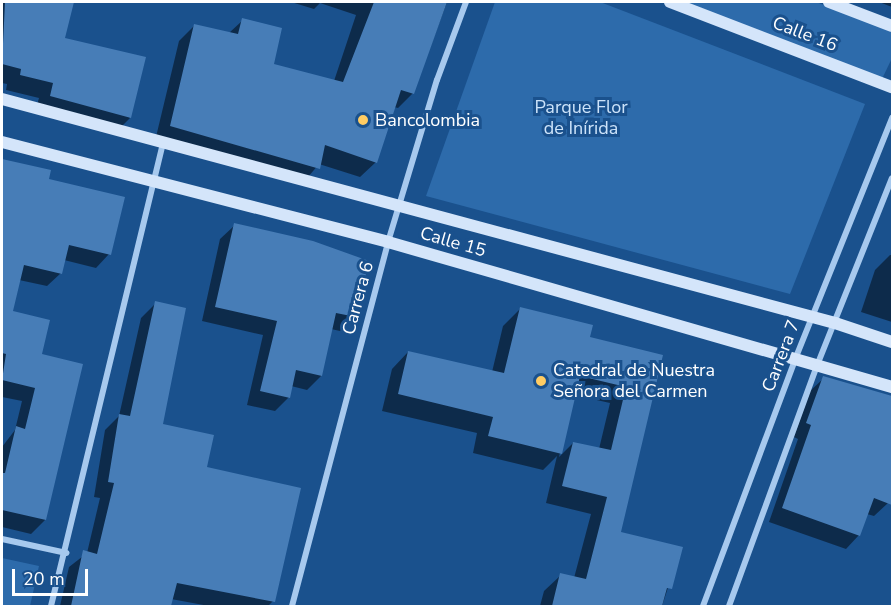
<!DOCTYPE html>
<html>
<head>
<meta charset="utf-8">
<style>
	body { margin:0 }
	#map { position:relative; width:894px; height:608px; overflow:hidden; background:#1a518d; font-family:"Nunito Sans",sans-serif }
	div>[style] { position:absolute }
	.green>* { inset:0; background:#2d6bab }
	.shadow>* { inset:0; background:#0007 }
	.building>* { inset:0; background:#477db7 }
	.street>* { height:6px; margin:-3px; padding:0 3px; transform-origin:3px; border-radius:3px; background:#a7c9ee }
	.secondary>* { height:12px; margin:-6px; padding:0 6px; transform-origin:6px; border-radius:6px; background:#d4e5fa }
	.dots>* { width:16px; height:16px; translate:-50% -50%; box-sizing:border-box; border:3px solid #1a518d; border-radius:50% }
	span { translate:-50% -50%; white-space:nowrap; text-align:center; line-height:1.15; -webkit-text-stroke:6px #1a518d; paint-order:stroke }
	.street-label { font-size:18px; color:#fff }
	.park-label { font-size:18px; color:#cce3fa }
	.poi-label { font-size:18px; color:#fff }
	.left { translate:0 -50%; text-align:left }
	.frame { position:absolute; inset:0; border:3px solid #fff; pointer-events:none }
	.scale { position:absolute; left:12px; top:569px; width:76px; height:27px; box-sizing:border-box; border:3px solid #fff; border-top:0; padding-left:8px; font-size:18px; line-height:21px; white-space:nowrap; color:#fff; -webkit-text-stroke:4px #1a518d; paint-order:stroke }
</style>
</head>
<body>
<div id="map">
	<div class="green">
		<i style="clip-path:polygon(495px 2px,600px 2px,865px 104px,790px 294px,426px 196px)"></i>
		<i style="clip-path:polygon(683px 2px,816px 2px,892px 31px,892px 58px,882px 79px)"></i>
		<i style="clip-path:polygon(2px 558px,39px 566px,30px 606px,2px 606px)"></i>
	</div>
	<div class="shadow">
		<i style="clip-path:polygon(2px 2px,72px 2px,63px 39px,130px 118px,115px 133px,35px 112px,39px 98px,6px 90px,7px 84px,2px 83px)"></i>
		<i style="clip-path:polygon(291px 2px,447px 2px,413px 93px,398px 108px,394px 107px,376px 162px,360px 177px,319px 164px,303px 183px,155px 141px,179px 41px,195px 25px,229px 33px,243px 20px,272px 65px,334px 81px,356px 15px,320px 3px,314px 9px)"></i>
		<i style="clip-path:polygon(879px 2px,892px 2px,892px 7px)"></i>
		<i style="clip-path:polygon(2px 160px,49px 171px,47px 180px,109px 254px,96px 268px,64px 260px,61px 273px,47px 286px,19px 280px,5px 295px,2px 294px)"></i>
		<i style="clip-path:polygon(235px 225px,367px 262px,354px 317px,340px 331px,331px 329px,321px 376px,307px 390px,291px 386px,289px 397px,275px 411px,247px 405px,263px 335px,202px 321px,220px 239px)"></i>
		<i style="clip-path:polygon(890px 255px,892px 255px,892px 322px,861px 312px,875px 270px)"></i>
		<i style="clip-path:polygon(156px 303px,161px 425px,205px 468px,273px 601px,268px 606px,209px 606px,171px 599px,169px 606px,60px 606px,69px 567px,87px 553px,100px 498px,94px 497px,105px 430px,119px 416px,141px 318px)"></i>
		<i style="clip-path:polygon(evenodd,520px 309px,588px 338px,661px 356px,619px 533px,681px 548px,662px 606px,540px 606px,544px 591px,561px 575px,574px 578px,591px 514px,546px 503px,557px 456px,543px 470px,473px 453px,477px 433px,382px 411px,392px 369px,408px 352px,492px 372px,503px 326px,520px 309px,574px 395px,610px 403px,599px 449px,573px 443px,559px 457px,574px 395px)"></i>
		<i style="clip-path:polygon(2px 310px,48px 321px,40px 356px,81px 365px,45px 520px,31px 534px,2px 527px,2px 447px,15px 430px,22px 401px,2px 397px)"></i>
		<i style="clip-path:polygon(824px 378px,892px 399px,892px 490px,888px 503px,874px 516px,867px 514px,859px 535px,846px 549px,769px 522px,798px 439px,794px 437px,810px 391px)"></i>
	</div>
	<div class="building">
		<i style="clip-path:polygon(5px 2px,74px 2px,65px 38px,146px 57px,131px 118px,50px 96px,53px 83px,20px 75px,21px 69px,2px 64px)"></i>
		<i style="clip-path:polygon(374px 2px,447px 2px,414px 94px,401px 90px,377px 163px,325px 145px,320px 169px,170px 126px,194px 24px,238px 34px,242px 18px,282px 28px,274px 64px,343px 82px)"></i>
		<i style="clip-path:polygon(2px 159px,51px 170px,49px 179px,125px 197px,111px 255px,69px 245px,62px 274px,24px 265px,13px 311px,50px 320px,42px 354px,83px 364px,46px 520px,2px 510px,2px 473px,5px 473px,16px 426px,25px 429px,35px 388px,2px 380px,6px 354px,2px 353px)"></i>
		<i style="clip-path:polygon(234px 223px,313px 241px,369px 261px,356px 317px,336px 313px,322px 376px,296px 370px,290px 398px,260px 391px,277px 321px,215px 307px)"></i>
		<i style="clip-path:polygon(155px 301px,186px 308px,163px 424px,214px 435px,207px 467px,301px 488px,275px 602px,177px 583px,171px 606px,71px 606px,83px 550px,97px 554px,114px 483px,108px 482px,119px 414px,130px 416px)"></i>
		<i style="clip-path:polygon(520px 307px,593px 325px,590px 337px,663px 355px,621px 532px,683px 547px,672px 589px,667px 588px,662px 606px,552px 606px,560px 573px,586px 579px,607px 497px,562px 486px,573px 442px,611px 450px,626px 387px,580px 376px,562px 454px,488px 436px,493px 417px,398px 394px,408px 351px,504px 373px)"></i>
		<i style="clip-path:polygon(823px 376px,892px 396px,892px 505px,874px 498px,860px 536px,782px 508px,811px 425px,806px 423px)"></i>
	</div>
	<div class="street">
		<i style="left:2px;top:539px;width:66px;rotate:12.2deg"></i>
		<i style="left:51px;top:606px;width:476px;rotate:-76.4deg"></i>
		<i style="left:292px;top:606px;width:376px;rotate:-75.2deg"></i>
		<i style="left:388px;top:242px;width:169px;rotate:-73.2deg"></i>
		<i style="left:437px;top:80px;width:83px;rotate:-69.6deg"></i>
		<i style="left:703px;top:606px;width:266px;rotate:-69.5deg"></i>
		<i style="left:796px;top:357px;width:258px;rotate:-68.1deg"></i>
		<i style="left:729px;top:606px;width:259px;rotate:-69.9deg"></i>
		<i style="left:818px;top:363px;width:199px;rotate:-68.2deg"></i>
	</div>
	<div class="secondary">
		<i style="left:670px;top:2px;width:238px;rotate:21deg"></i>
		<i style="left:829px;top:2px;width:67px;rotate:20.9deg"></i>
		<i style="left:2px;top:99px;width:863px;rotate:15.05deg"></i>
		<i style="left:835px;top:323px;width:60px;rotate:18.4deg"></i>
		<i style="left:2px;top:142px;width:399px;rotate:14.5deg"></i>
		<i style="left:388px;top:242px;width:524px;rotate:16.05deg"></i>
	</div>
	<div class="dots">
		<i style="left:363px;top:120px;background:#ffcc63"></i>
		<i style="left:541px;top:381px;background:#ffcc63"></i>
	</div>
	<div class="street-label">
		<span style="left:805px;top:34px;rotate:21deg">Calle 16</span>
		<span style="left:453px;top:242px;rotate:16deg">Calle 15</span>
		<span style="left:358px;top:298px;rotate:-75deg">Carrera 6</span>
		<span style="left:781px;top:356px;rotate:-69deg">Carrera 7</span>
	</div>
	<div class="park-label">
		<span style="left:581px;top:118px">Parque Flor<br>de Inírida</span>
	</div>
	<div class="poi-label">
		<span class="left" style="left:375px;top:120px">Bancolombia</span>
		<span class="left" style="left:553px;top:381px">Catedral de Nuestra<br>Señora del Carmen</span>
	</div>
	<div class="frame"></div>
	<div class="scale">20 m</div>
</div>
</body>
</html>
